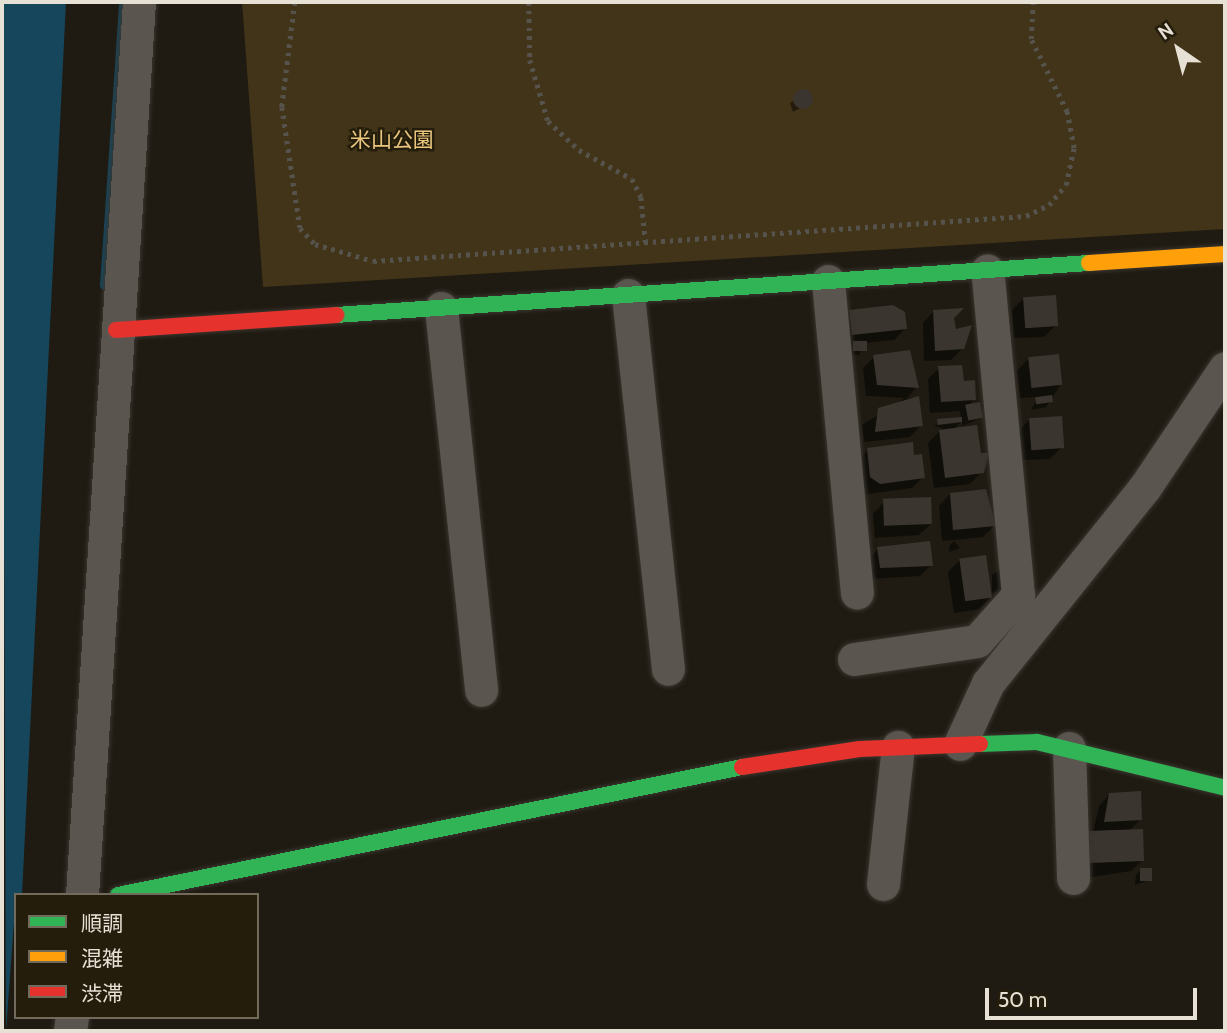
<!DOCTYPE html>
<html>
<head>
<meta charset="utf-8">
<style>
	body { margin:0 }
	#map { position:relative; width:1227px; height:1033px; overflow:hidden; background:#1f1b12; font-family:Cabin,"Noto Sans JP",sans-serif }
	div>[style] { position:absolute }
	.green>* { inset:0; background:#423418 }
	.water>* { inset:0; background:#16465c }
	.shadow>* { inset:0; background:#0007 }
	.stream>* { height:9px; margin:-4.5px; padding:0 4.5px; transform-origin:4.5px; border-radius:4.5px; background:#16465c }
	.building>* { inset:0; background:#3b352f; transform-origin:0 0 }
	.round { border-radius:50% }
	.path>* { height:4.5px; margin-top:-2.25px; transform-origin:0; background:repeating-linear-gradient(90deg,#56534d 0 3.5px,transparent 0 8.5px) }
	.roads { filter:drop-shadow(0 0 2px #39352f) drop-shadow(0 0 2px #39352f) }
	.street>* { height:33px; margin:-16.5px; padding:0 16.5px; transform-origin:16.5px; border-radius:16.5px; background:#5a564f }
	.fast>* { height:16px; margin:-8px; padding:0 8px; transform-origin:8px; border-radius:8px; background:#30b455 }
	.slow>* { height:16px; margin:-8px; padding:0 8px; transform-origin:8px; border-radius:8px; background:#ff9f0a }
	.jam>* { height:16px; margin:-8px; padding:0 8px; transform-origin:8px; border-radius:8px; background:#e5322d }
	span { translate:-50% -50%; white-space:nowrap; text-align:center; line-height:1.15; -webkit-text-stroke:5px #251d0c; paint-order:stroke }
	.park-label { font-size:21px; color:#e9c57d }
	.frame { position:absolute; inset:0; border:4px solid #e6e0d5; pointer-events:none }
	.legend { position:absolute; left:14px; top:893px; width:245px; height:126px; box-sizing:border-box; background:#251d0c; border:2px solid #726b5c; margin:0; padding:9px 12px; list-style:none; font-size:21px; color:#e6e0d5 }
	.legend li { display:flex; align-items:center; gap:14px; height:35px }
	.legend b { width:35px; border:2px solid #726b5c }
	.north { position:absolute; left:1143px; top:14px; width:70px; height:70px; -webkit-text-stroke:5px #251d0c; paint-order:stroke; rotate:325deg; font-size:19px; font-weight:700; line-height:28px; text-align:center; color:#e6e0d5 }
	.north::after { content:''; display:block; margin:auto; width:24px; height:32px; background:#e6e0d5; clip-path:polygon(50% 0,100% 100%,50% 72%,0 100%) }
	.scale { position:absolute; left:985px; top:988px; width:212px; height:32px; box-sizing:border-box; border:4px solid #e6e0d5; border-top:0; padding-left:9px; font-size:21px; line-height:24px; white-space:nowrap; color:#e6e0d5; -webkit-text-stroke:5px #251d0c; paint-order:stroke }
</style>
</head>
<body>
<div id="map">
	<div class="green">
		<i style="clip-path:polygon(242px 2px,1225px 2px,1225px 229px,263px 287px)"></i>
	</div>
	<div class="water">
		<i style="clip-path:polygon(2px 2px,66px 2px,22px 895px,16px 895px,6px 1031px)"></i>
	</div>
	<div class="shadow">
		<i style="clip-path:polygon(806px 93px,810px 103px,793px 112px,790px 103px)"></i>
		<i style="clip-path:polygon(1024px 298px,1056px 325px,1044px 337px,1014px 338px,1012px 310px)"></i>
		<i style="clip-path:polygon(934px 311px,952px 318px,963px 348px,951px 360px,924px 361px,923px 323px)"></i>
		<i style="clip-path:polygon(850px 312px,905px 329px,894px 340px,865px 343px,859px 355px,849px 355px,853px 344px,841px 346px,839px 323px)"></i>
		<i style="clip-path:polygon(874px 357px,917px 387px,906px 399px,918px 398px,921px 425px,910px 437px,864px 442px,862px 425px,905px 398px,866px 396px,863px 368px)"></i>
		<i style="clip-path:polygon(1028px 359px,1061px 384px,1046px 407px,1031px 410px,1038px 397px,1020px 398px,1017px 371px)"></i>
		<i style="clip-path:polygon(939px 368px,974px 399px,968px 406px,981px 418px,962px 426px,962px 421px,952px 431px,982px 472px,970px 484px,934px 488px,928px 443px,943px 428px,933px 426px,961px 418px,960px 411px,930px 413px,928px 379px)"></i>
		<i style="clip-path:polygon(1030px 419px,1062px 447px,1050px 459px,1020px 460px,1018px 431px)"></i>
		<i style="clip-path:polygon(868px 450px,913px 457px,923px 477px,912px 488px,868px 494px,859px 489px,856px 462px)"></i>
		<i style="clip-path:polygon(950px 494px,994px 526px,983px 537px,942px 541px,939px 506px)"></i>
		<i style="clip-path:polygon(884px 502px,931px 524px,919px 535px,875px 538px,873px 514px)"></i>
		<i style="clip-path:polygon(954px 541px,960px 548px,949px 552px,950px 545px)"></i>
		<i style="clip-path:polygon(878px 549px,931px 565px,920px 576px,869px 579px,867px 561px)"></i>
		<i style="clip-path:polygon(960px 560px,990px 598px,979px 609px,954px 613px,948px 572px)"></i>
		<i style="clip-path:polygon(1001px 569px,1005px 587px,992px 593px,992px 575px)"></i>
		<i style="clip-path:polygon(1110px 794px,1140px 820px,1128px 832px,1143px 860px,1131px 871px,1079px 879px,1078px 845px,1093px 833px,1099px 806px)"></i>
		<i style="clip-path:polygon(1141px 869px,1150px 880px,1135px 885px,1136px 875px)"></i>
	</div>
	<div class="stream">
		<i style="left:104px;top:285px;width:280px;rotate:-86.1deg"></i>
	</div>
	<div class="building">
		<i class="round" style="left:793px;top:89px;width:20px;height:20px"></i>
		<i style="left:1056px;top:295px;width:31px;height:33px;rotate:86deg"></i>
		<i style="clip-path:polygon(893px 305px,905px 312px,907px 329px,852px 335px,849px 310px)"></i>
		<i style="clip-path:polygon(964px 308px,954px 318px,956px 329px,972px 325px,964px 349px,935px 351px,933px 310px)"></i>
		<i style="left:853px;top:341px;width:14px;height:10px"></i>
		<i style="clip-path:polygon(910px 350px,919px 388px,877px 385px,873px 355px)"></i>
		<i style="left:1059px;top:354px;width:31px;height:31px;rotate:84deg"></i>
		<i style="clip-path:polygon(962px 365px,964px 381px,975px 380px,976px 400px,941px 402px,938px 366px)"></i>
		<i style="left:1052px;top:395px;width:7px;height:17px;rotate:82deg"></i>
		<i style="clip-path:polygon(919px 396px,923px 426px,875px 432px,878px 408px)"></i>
		<i style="left:980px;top:402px;width:16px;height:15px;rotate:79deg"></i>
		<i style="left:1062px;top:416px;width:32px;height:33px;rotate:86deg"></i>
		<i style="clip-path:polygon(962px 417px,962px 422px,938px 425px,937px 419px)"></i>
		<i style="clip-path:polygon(977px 425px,981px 453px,989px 453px,984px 473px,945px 478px,939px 430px)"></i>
		<i style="clip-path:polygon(913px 442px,914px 455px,922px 454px,925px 478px,880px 484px,870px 477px,867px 448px)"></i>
		<i style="clip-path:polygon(986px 489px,996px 526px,953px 530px,950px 493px)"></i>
		<i style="left:931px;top:497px;width:27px;height:48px;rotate:88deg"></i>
		<i style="clip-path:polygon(930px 541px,933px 566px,880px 568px,877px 547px)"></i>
		<i style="left:986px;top:555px;width:43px;height:27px;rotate:82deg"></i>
		<i style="clip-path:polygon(1141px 791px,1142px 820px,1104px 822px,1109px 793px)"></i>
		<i style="left:1143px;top:829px;width:32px;height:55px;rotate:88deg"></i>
		<i style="left:1140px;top:868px;width:12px;height:13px"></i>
	</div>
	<div class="path">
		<i style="left:295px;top:2px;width:106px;rotate:97.1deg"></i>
		<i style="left:282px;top:107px;width:122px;rotate:81.5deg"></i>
		<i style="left:300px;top:228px;width:22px;rotate:47deg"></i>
		<i style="left:315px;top:244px;width:60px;rotate:16.3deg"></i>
		<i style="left:373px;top:261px;width:655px;rotate:-3.94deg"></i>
		<i style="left:1026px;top:216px;width:25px;rotate:-26deg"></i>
		<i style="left:1049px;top:205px;width:26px;rotate:-50deg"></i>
		<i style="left:1066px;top:185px;width:38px;rotate:-78deg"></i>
		<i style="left:1074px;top:148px;width:37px;rotate:-101deg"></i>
		<i style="left:1067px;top:112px;width:81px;rotate:-116.3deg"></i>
		<i style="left:1031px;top:39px;width:37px;rotate:-87deg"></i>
		<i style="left:529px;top:2px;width:58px;rotate:89deg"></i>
		<i style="left:530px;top:60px;width:64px;rotate:73.6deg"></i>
		<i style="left:548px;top:121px;width:42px;rotate:43.1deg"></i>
		<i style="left:579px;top:150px;width:60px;rotate:28.7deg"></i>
		<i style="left:632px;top:179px;width:20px;rotate:63deg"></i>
		<i style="left:641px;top:197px;width:48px;rotate:84.1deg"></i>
	</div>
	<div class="roads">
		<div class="street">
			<i style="left:828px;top:281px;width:313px;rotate:84.7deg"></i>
			<i style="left:628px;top:295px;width:376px;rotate:83.9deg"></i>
			<i style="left:441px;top:308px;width:384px;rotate:84deg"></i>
			<i style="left:854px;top:659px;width:124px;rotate:-8.3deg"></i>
			<i style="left:977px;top:641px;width:62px;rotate:-48.3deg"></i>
			<i style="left:1018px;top:595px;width:326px;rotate:-95.4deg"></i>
			<i style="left:960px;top:744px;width:67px;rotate:-65.3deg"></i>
			<i style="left:988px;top:683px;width:251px;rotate:-51.3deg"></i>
			<i style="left:1145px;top:487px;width:143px;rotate:-56.1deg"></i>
			<i style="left:1069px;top:748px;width:130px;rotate:88.2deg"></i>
			<i style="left:883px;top:884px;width:138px;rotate:-83.8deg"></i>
			<i style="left:82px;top:895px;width:895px;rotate:-86.35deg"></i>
			<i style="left:70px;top:1031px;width:14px;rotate:-82deg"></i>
		</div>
		<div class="fast">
			<i style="left:336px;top:315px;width:755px;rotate:-3.95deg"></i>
			<i style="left:980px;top:744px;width:57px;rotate:-2deg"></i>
			<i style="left:1037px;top:742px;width:194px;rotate:13.7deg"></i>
			<i style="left:118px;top:895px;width:637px;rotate:-11.59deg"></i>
		</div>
		<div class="slow">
			<i style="left:1089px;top:263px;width:136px;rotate:-3.8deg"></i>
		</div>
		<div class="jam">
			<i style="left:116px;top:330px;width:221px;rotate:-3.9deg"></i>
			<i style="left:742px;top:767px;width:119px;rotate:-8.7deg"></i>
			<i style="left:860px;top:749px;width:120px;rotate:-2.4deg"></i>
		</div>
	</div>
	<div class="park-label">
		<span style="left:392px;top:140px">米山公園</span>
	</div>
	<div class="frame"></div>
	<ul class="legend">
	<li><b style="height:9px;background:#30b455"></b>順調</li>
	<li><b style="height:9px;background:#ff9f0a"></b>混雑</li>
	<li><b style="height:9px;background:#e5322d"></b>渋滞</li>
	</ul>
	<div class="north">N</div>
	<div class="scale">50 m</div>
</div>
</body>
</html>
